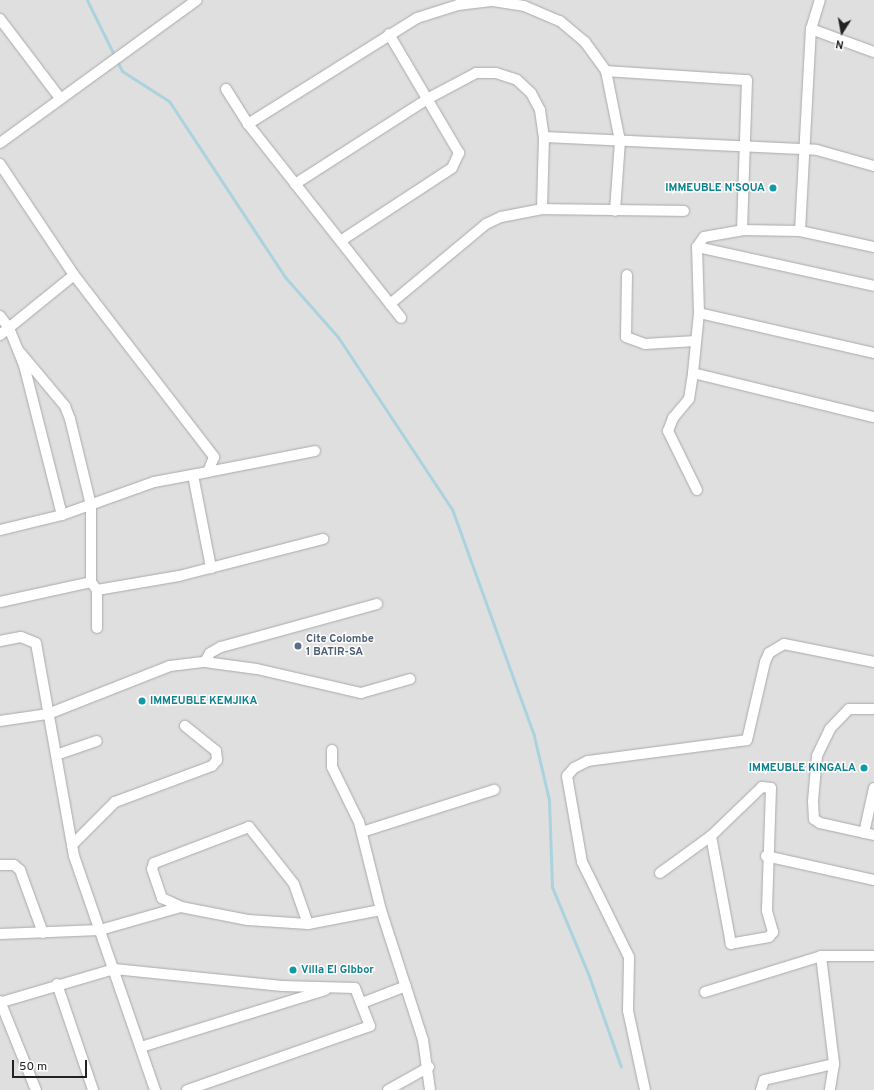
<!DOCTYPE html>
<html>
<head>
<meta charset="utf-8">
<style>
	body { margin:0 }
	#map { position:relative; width:874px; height:1090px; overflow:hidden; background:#f2efe9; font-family:Overpass,sans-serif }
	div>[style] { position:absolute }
	.residential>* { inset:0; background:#e0dfdf; transform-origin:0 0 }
	.stream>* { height:3px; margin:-1.5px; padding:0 1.5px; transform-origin:1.5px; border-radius:1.5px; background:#aad3df }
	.roads { filter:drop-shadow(0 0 1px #a9a9a9) drop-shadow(0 0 1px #a9a9a9) }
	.minor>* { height:10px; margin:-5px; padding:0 5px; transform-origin:5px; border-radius:5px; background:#fff }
	.dots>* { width:11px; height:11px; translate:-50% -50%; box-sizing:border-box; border:2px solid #fff; border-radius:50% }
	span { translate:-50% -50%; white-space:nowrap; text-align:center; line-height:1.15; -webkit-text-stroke:3px #fff; paint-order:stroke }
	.culture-label { font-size:11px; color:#0d838f; font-weight:700 }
	.right { translate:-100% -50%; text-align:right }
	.left { translate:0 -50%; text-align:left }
	.service-label { font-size:11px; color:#4e5e75; font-weight:700 }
	.north { position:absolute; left:822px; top:12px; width:40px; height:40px; -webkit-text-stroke:3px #fff; paint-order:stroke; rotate:191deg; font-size:11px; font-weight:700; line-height:16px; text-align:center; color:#222 }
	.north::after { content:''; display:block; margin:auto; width:14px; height:18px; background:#222; clip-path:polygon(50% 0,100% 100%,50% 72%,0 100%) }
	.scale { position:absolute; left:12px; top:1060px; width:75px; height:18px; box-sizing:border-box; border:2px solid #222; border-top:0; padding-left:5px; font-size:12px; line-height:14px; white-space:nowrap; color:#222; -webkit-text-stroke:3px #fff; paint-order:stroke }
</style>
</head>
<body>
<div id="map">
	<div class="residential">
		<i style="left:0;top:0;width:874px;height:1090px"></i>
	</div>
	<div class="stream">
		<i style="left:87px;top:0;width:79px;rotate:63.8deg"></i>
		<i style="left:122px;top:71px;width:56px;rotate:32.6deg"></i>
		<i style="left:169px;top:101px;width:211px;rotate:56.6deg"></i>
		<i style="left:285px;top:277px;width:80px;rotate:48.5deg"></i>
		<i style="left:338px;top:337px;width:206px;rotate:56.5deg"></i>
		<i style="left:452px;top:509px;width:241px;rotate:70.1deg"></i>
		<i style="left:534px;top:736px;width:66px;rotate:76.8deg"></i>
		<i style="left:549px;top:800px;width:87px;rotate:88deg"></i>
		<i style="left:552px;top:887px;width:96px;rotate:67.4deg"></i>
		<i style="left:589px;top:976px;width:96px;rotate:70.6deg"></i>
	</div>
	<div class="roads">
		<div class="minor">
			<i style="left:0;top:19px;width:99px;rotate:52.8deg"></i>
			<i style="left:811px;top:29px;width:67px;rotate:20.1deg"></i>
			<i style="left:606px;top:71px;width:141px;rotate:3.7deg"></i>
			<i style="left:747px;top:80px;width:150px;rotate:91.9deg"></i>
			<i style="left:226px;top:89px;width:41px;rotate:57.8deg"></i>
			<i style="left:248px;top:124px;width:247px;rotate:51.7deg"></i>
			<i style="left:248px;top:124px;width:199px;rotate:-32.1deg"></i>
			<i style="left:417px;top:18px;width:43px;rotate:-17.6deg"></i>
			<i style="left:458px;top:5px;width:35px;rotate:-7deg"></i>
			<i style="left:493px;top:1px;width:31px;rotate:9deg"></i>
			<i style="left:524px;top:6px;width:39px;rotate:23deg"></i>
			<i style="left:560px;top:21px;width:33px;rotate:40deg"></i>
			<i style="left:585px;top:42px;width:36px;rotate:54deg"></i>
			<i style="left:606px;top:71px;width:71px;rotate:78.7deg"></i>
			<i style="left:620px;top:141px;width:70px;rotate:94.1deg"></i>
			<i style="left:544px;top:137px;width:273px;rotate:2.7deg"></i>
			<i style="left:817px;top:150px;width:59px;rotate:15.7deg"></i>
			<i style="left:0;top:143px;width:243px;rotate:-36deg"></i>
			<i style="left:0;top:164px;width:133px;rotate:56.3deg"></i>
			<i style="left:74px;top:275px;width:230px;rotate:52.4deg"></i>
			<i style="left:214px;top:457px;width:16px;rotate:112deg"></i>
			<i style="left:208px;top:472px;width:55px;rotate:169.5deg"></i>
			<i style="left:154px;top:482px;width:98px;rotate:160.3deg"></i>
			<i style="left:62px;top:515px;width:64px;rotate:166.4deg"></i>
			<i style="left:295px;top:184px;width:159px;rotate:-32.7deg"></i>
			<i style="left:429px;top:98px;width:53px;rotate:-28deg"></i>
			<i style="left:476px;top:73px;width:20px"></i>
			<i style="left:496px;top:73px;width:22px;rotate:18deg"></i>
			<i style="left:517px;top:80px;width:19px;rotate:43deg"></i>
			<i style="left:531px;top:93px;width:19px;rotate:62deg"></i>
			<i style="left:540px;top:110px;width:27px;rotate:82deg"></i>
			<i style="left:544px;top:137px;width:72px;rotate:91.6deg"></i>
			<i style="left:800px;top:231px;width:202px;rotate:-86.9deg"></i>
			<i style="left:811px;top:29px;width:30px;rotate:-73deg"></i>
			<i style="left:342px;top:240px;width:131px;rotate:-33.2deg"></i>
			<i style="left:452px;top:168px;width:17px;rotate:-65deg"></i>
			<i style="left:459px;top:153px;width:138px;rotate:-120.5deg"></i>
			<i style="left:697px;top:247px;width:12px;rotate:-55deg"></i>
			<i style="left:704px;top:237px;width:39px;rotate:-10deg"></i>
			<i style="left:742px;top:230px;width:58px;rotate:1deg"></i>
			<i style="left:800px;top:231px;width:76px;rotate:12.2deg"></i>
			<i style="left:627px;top:275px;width:62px;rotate:90.9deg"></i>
			<i style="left:626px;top:337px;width:20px;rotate:20deg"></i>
			<i style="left:645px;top:344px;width:51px;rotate:-3.4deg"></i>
			<i style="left:390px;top:304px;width:125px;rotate:-39.8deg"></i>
			<i style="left:486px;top:224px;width:17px;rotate:-25deg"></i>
			<i style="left:501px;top:217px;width:42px;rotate:-11deg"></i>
			<i style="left:542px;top:209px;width:142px;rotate:0.8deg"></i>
			<i style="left:699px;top:313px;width:180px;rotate:12.9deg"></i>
			<i style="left:0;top:316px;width:15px;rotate:53deg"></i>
			<i style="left:9px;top:328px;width:40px;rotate:68deg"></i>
			<i style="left:24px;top:365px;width:155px;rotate:75.8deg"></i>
			<i style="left:0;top:335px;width:95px;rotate:-39deg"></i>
			<i style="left:18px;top:350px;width:73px;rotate:50deg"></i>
			<i style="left:65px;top:406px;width:14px;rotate:69deg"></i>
			<i style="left:70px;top:419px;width:89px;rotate:76.3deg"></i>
			<i style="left:91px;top:505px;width:77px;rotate:90deg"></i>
			<i style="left:91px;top:582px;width:10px;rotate:53deg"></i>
			<i style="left:97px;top:590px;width:38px;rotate:90deg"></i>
			<i style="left:693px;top:373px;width:186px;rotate:13.7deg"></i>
			<i style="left:208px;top:472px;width:109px;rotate:-11.1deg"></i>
			<i style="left:193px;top:475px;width:95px;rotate:79deg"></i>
			<i style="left:697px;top:490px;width:66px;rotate:-116.2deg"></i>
			<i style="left:668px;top:431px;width:14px;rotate:-69deg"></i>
			<i style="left:673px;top:418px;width:25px;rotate:-50deg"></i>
			<i style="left:689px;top:399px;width:26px;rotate:-81deg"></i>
			<i style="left:693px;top:373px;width:60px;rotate:-84.3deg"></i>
			<i style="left:699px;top:313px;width:66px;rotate:-91.7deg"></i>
			<i style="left:697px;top:247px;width:181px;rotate:12.4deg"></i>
			<i style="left:97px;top:590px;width:83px;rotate:-9.7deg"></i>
			<i style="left:179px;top:576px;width:149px;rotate:-14.4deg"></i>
			<i style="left:0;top:602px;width:93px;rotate:-12.4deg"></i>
			<i style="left:0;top:641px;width:21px;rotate:-11deg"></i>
			<i style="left:21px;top:637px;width:16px;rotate:22deg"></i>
			<i style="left:36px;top:643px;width:216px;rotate:79.9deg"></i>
			<i style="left:74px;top:856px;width:248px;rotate:70.9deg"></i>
			<i style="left:205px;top:662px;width:10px;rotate:-61deg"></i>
			<i style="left:210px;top:653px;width:13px;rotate:-29deg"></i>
			<i style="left:221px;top:647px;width:162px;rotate:-15.4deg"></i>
			<i style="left:874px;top:709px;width:25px;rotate:180deg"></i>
			<i style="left:849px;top:709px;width:28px;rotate:134deg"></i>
			<i style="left:830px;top:729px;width:30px;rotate:116deg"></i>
			<i style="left:817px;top:756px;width:45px;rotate:95.1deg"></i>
			<i style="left:813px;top:801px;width:18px;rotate:87deg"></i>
			<i style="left:814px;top:819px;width:7px;rotate:34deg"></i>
			<i style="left:820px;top:823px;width:55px;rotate:12.5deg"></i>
			<i style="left:0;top:721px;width:49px;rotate:-8.3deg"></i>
			<i style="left:48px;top:714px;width:131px;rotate:-21.5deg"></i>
			<i style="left:170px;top:666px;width:35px;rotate:-7deg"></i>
			<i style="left:205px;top:662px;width:52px;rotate:7.7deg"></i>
			<i style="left:257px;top:669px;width:107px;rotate:13deg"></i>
			<i style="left:361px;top:693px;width:51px;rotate:-15.9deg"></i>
			<i style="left:332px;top:750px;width:17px;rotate:90deg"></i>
			<i style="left:332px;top:767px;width:61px;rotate:63.9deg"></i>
			<i style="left:359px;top:822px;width:91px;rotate:76deg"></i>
			<i style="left:381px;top:910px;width:137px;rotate:72.1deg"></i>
			<i style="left:423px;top:1040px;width:50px;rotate:82deg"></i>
			<i style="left:56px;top:755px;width:43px;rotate:-18.9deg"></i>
			<i style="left:362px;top:832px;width:139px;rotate:-17.7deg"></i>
			<i style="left:864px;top:833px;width:46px;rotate:-77.5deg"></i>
			<i style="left:72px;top:845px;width:61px;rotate:-45deg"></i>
			<i style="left:115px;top:802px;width:103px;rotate:-20.4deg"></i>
			<i style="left:212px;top:766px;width:8px;rotate:-50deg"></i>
			<i style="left:217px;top:760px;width:9px;rotate:-96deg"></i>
			<i style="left:216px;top:751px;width:40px;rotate:-141deg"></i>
			<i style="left:766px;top:856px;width:111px;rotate:12.5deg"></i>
			<i style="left:0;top:865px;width:14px"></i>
			<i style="left:14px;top:865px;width:8px;rotate:40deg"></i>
			<i style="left:20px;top:870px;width:67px;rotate:69.9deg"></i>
			<i style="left:660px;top:873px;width:63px;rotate:-36deg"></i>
			<i style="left:711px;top:836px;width:71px;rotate:-43.9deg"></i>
			<i style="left:762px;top:787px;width:9px;rotate:6deg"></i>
			<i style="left:771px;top:788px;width:123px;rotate:91.9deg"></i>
			<i style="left:767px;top:911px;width:22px;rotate:74deg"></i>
			<i style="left:773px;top:932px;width:6px;rotate:129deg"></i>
			<i style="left:769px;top:937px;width:39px;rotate:170deg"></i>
			<i style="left:731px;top:944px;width:110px;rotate:-100.5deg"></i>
			<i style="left:308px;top:924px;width:42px;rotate:-109.3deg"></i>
			<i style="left:294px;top:884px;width:73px;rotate:-128.3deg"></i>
			<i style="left:249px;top:827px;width:102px;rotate:159.2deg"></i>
			<i style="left:154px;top:863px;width:6px;rotate:108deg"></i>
			<i style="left:152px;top:869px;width:31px;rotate:71deg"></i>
			<i style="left:162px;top:898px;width:21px;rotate:25deg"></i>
			<i style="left:181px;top:907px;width:68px;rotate:11deg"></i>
			<i style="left:248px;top:920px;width:60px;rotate:3.8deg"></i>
			<i style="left:308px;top:924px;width:74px;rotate:-10.9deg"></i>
			<i style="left:0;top:934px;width:100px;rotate:-2.3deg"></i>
			<i style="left:100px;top:930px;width:84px;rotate:-15.9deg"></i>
			<i style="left:821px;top:956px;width:109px;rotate:83.1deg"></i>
			<i style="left:57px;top:984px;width:112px;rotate:71.2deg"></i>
			<i style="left:705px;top:992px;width:121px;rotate:-17.2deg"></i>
			<i style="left:821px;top:956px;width:53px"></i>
			<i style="left:0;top:1001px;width:96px;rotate:68deg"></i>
			<i style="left:2px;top:1002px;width:117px;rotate:-16.4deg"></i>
			<i style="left:114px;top:969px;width:169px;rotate:5.8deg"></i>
			<i style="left:282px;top:986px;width:73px;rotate:1.6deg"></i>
			<i style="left:355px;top:988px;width:41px;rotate:68.5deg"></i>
			<i style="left:370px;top:1026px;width:194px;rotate:160.7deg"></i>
			<i style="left:362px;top:1003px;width:47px;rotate:-21.1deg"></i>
			<i style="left:141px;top:1047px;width:193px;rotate:-17.2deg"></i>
			<i style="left:388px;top:1090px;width:47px;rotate:-29.3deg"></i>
			<i style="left:645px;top:1090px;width:81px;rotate:-102.1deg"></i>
			<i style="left:628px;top:1011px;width:54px;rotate:-88.9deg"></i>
			<i style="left:629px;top:957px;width:106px;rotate:-116.3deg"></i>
			<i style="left:582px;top:862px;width:87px;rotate:-99.9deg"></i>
			<i style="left:567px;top:776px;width:11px;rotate:-49deg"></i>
			<i style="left:574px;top:768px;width:16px;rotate:-27deg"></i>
			<i style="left:588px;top:761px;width:160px;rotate:-7.5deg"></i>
			<i style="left:747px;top:740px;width:80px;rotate:-77deg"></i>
			<i style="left:765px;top:662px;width:10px;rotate:-66deg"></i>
			<i style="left:769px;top:653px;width:17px;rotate:-31deg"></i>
			<i style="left:784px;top:644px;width:92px;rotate:11.3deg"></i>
			<i style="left:761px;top:1090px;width:10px;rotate:-73deg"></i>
			<i style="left:764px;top:1080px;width:72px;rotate:-12.9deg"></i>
			<i style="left:834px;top:1064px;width:26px;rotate:99deg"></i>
		</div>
	</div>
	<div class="dots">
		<i style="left:773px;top:188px;background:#0f9aa8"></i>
		<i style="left:298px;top:646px;background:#5c6f8a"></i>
		<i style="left:142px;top:701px;background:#0f9aa8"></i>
		<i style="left:864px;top:768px;background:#0f9aa8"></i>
		<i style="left:293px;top:970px;background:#0f9aa8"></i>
	</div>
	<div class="culture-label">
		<span class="right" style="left:765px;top:188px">IMMEUBLE N'SOUA</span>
		<span class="left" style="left:150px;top:701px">IMMEUBLE KEMJIKA</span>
		<span class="right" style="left:856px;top:768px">IMMEUBLE KINGALA</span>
		<span class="left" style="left:301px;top:970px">Villa El GIbbor</span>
	</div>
	<div class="service-label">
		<span class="left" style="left:306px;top:646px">Cite Colombe<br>1 BATIR-SA</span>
	</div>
	<div class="north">N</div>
	<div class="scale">50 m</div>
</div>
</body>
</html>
